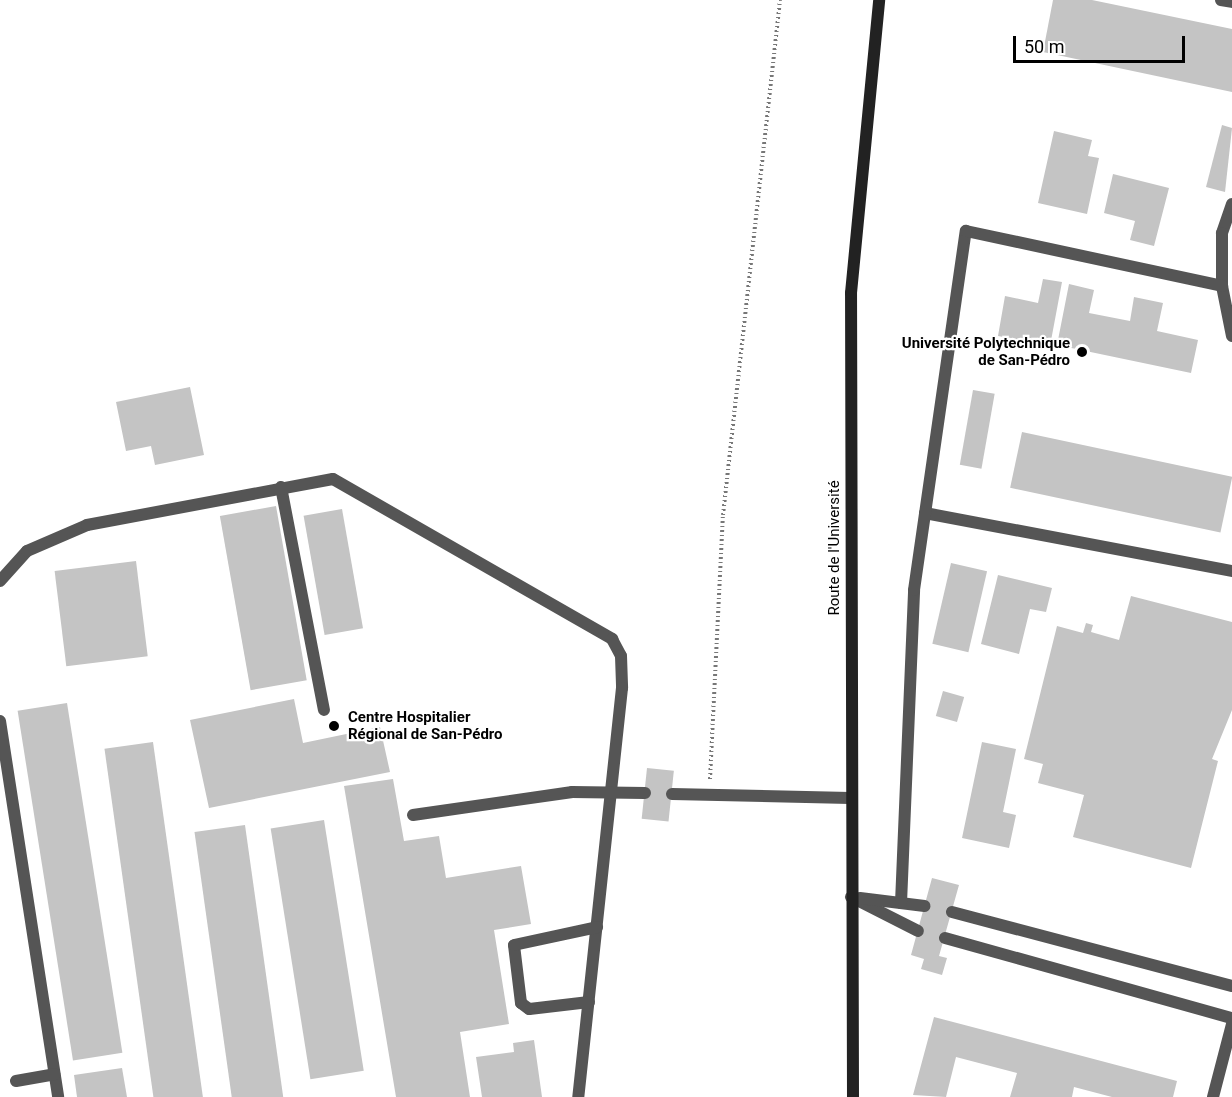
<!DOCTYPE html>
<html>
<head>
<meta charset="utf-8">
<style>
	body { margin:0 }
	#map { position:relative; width:1232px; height:1097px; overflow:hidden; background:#fff; font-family:Roboto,sans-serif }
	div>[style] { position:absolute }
	.building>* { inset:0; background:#c4c4c4; transform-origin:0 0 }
	.path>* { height:4px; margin-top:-2px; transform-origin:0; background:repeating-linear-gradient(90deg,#777 0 1.5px,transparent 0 4.5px) }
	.lane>* { height:12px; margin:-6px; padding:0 6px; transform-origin:6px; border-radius:6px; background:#555 }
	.secondary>* { height:12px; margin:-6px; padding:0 6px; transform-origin:6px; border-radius:6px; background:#222 }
	.dots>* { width:16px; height:16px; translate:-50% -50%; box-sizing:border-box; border:3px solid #fff; border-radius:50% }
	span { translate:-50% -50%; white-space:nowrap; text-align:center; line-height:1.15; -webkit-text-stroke:4.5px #fff; paint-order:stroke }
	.poi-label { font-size:15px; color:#000; font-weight:700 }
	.right { translate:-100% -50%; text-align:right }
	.left { translate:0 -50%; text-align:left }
	.street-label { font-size:15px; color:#000 }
	.scale { position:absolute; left:1013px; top:36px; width:172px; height:27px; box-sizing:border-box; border:3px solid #000; border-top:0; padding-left:8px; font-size:18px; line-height:21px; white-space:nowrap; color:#000; -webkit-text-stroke:4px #fff; paint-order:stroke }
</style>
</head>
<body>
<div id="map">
	<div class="building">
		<i style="clip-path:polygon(1053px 0,1092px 0,1232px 29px,1232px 92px,1043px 52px)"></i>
		<i style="clip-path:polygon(1222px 125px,1232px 128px,1225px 192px,1206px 187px)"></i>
		<i style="clip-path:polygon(1054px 131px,1092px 140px,1088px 156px,1099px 158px,1087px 214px,1038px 203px)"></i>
		<i style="clip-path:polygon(1113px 174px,1169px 188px,1154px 246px,1130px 240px,1135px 221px,1104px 213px)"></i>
		<i style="clip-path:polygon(1043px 279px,1062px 282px,1050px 346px,998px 336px,1005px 296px,1038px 303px)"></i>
		<i style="clip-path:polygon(1069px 284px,1094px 290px,1089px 313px,1130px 321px,1134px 297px,1163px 303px,1157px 331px,1198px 340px,1191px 373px,1057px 345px)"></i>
		<i style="clip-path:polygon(190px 387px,204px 455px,155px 465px,151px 446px,126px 451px,116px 402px)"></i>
		<i style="left:973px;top:390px;width:22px;height:76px;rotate:10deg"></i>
		<i style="left:1022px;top:432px;width:215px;height:57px;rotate:12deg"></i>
		<i style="left:276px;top:506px;width:177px;height:57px;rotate:80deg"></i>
		<i style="left:342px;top:509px;width:121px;height:39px;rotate:80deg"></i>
		<i style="left:136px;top:561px;width:96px;height:82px;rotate:83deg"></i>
		<i style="left:951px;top:563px;width:37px;height:83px;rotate:13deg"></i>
		<i style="clip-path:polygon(998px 575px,1052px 588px,1046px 612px,1030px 609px,1019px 654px,981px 644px)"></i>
		<i style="clip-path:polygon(1131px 596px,1232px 622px,1232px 710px,1212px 759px,1218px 761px,1191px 868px,1073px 837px,1084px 795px,1038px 783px,1043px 764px,1024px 759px,1057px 626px,1083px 633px,1086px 623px,1093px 625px,1091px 632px,1119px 640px)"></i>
		<i style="left:943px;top:691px;width:22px;height:26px;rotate:16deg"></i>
		<i style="clip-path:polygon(294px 699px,303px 743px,380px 727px,390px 772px,209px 808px,190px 720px)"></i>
		<i style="left:67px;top:703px;width:354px;height:50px;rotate:81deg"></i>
		<i style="left:153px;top:742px;width:359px;height:49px;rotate:82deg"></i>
		<i style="clip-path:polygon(982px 742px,1016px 749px,1003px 812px,1016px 815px,1009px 848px,962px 838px)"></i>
		<i style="left:647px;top:768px;width:27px;height:51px;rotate:6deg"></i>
		<i style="clip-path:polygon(393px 779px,404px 841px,439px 836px,446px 878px,521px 866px,531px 924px,494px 930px,509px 1024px,460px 1032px,470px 1097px,396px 1097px,344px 786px)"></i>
		<i style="left:324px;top:820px;width:254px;height:54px;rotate:81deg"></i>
		<i style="left:245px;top:825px;width:275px;height:51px;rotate:82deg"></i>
		<i style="clip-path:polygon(932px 878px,959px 885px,939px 956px,947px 958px,942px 975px,921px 969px,924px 959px,911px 955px)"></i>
		<i style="clip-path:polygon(934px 1017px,1177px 1081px,1173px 1097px,1112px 1097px,1074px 1087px,1072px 1097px,1010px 1097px,1017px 1073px,956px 1057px,946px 1097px,913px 1095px)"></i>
		<i style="clip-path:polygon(534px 1040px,542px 1097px,482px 1097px,476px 1057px,514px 1052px,513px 1043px)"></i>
		<i style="clip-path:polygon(122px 1068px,127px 1097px,77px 1097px,74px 1075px)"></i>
	</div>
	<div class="path">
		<i style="left:710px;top:779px;width:264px;rotate:-87.2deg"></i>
		<i style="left:723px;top:515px;width:518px;rotate:-83.68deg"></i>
	</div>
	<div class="lane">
		<i style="left:1221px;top:0;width:11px;rotate:10deg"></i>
		<i style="left:1232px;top:204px;width:31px;rotate:109deg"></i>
		<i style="left:1222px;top:233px;width:53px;rotate:90deg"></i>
		<i style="left:1222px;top:286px;width:51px;rotate:78.7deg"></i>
		<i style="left:281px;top:487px;width:227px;rotate:79.1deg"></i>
		<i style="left:925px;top:513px;width:312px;rotate:10.7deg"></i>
		<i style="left:0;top:581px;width:40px;rotate:-48deg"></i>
		<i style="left:27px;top:551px;width:65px;rotate:-23.4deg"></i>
		<i style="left:87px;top:525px;width:250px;rotate:-10.6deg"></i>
		<i style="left:333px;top:479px;width:322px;rotate:29.8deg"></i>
		<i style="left:612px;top:639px;width:19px;rotate:62deg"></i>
		<i style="left:621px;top:656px;width:32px;rotate:88deg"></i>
		<i style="left:622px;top:688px;width:411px;rotate:96.1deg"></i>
		<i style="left:0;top:721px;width:380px;rotate:81.2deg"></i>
		<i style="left:672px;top:794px;width:178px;rotate:1.3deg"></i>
		<i style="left:413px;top:815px;width:161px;rotate:-8.2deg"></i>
		<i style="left:572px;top:792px;width:73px;rotate:0.8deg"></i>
		<i style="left:851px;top:897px;width:75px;rotate:26.9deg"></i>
		<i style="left:860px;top:898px;width:65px;rotate:7deg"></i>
		<i style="left:901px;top:903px;width:313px;rotate:-87.6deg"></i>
		<i style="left:914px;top:590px;width:363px;rotate:-81.8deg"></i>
		<i style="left:966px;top:231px;width:262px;rotate:12.1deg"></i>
		<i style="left:952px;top:912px;width:290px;rotate:14.8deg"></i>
		<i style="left:945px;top:938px;width:298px;rotate:15.6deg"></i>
		<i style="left:589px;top:1002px;width:60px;rotate:173.3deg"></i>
		<i style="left:529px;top:1009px;width:10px;rotate:-143deg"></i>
		<i style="left:521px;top:1003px;width:58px;rotate:-96.9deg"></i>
		<i style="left:514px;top:945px;width:85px;rotate:-12.2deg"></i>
		<i style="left:16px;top:1081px;width:39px;rotate:-10deg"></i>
		<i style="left:1213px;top:1097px;width:75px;rotate:-75.4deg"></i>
	</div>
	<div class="secondary">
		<i style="left:853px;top:1097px;width:804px;rotate:-90.14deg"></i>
		<i style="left:851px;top:293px;width:294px;rotate:-84.5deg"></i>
	</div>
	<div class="dots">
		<i style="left:1082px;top:352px;background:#000"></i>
		<i style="left:334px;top:726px;background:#000"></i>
	</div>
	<div class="poi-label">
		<span class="right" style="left:1070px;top:352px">Université Polytechnique<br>de San-Pédro</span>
		<span class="left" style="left:348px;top:726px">Centre Hospitalier<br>Régional de San-Pédro</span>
	</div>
	<div class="street-label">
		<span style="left:835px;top:548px;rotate:-90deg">Route de l'Université</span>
	</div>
	<div class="scale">50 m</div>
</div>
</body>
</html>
